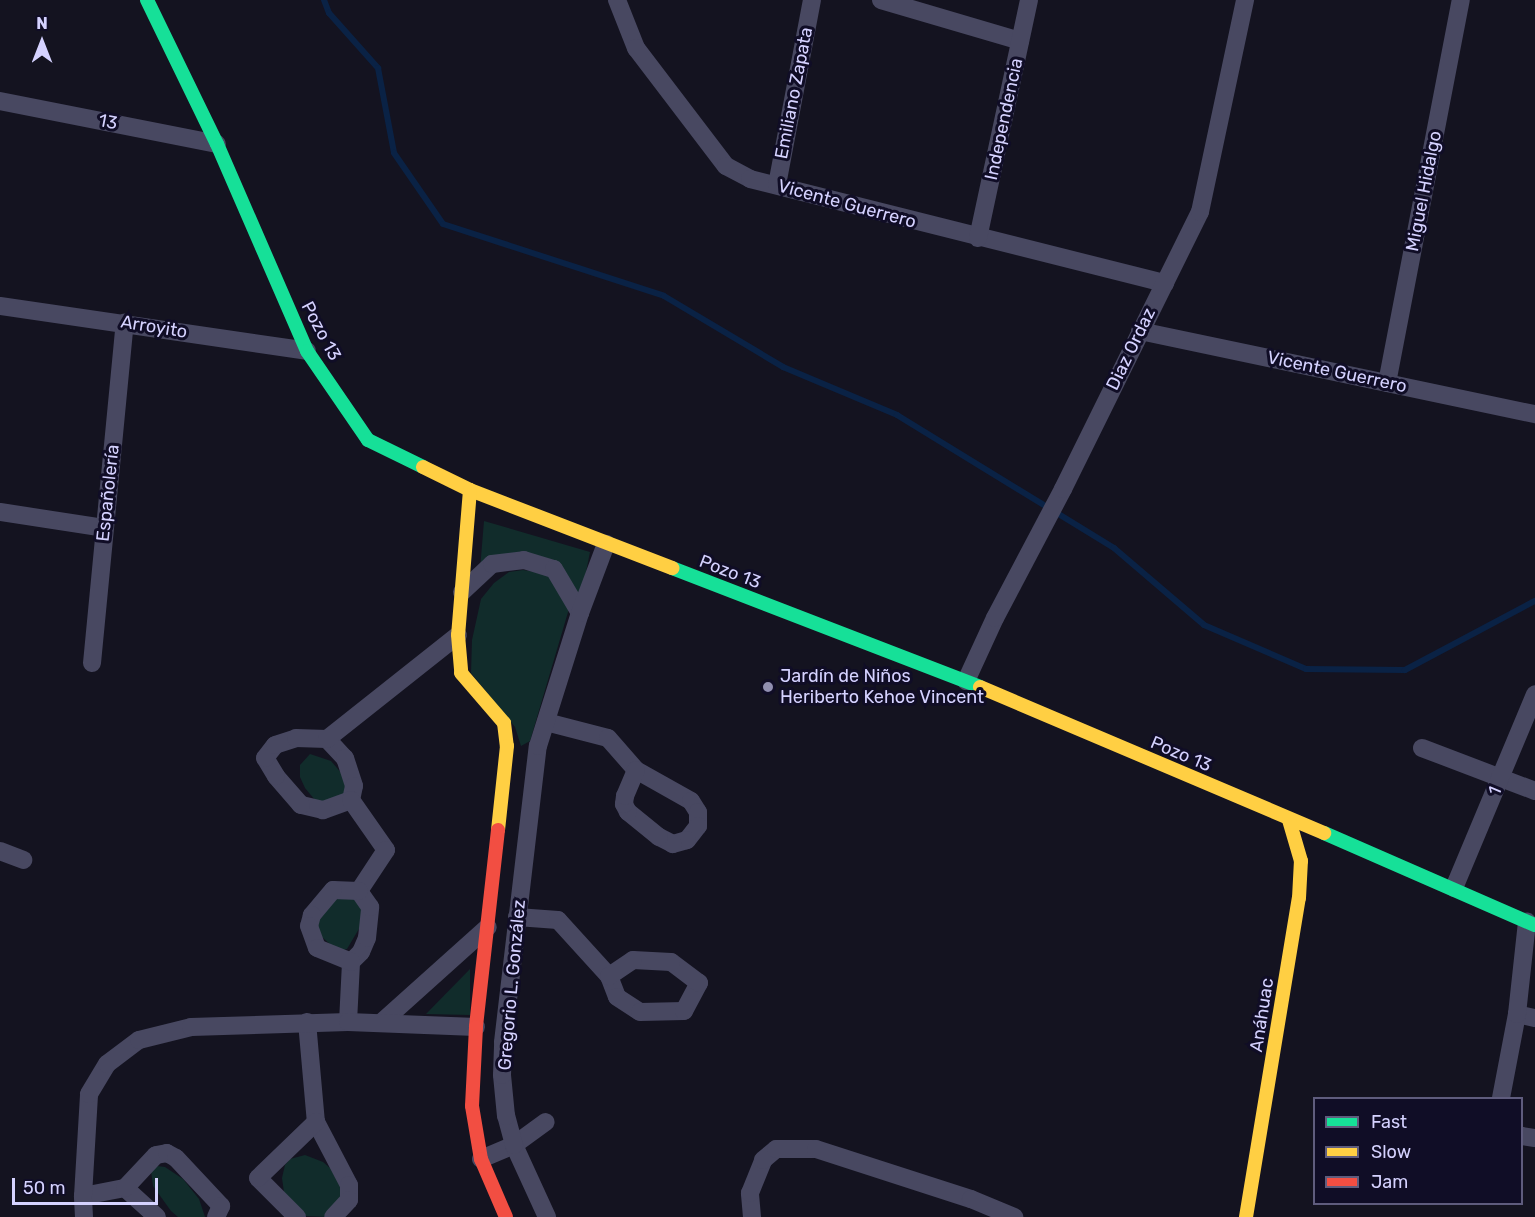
<!DOCTYPE html>
<html>
<head>
<meta charset="utf-8">
<style>
	body { margin:0 }
	#map { position:relative; width:1535px; height:1217px; overflow:hidden; background:#141320; font-family:Rubik,sans-serif }
	div>[style] { position:absolute }
	.green>* { inset:0; background:#112c2b }
	.stream>* { height:6px; margin:-3px; padding:0 3px; transform-origin:3px; border-radius:3px; background:#0a2245 }
	.street>* { height:18px; margin:-9px; padding:0 9px; transform-origin:9px; border-radius:9px; background:#484861 }
	.fast>* { height:14px; margin:-7px; padding:0 7px; transform-origin:7px; border-radius:7px; background:#16e098 }
	.slow>* { height:14px; margin:-7px; padding:0 7px; transform-origin:7px; border-radius:7px; background:#ffcf43 }
	.jam>* { height:14px; margin:-7px; padding:0 7px; transform-origin:7px; border-radius:7px; background:#f24e42 }
	.dots>* { width:16px; height:16px; translate:-50% -50%; box-sizing:border-box; border:3px solid #100d26; border-radius:50% }
	span { translate:-50% -50%; white-space:nowrap; text-align:center; line-height:1.15; -webkit-text-stroke:6px #100d26; paint-order:stroke }
	.street-label { font-size:18px; color:#d5d2ff }
	.poi-label { font-size:18px; color:#d5d2ff }
	.left { translate:0 -50%; text-align:left }
	.legend { position:absolute; left:1313px; top:1097px; width:210px; height:108px; box-sizing:border-box; background:#100d26; border:2px solid #5f5c7d; margin:0; padding:8px 10px; list-style:none; font-size:18px; color:#d5d2ff }
	.legend li { display:flex; align-items:center; gap:12px; height:30px }
	.legend b { width:30px; border:2px solid #5f5c7d }
	.north { position:absolute; left:12px; top:12px; width:60px; height:60px; -webkit-text-stroke:4px #100d26; paint-order:stroke; rotate:0deg; font-size:16px; font-weight:700; line-height:24px; text-align:center; color:#d5d2ff }
	.north::after { content:''; display:block; margin:auto; width:21px; height:27px; background:#d5d2ff; clip-path:polygon(50% 0,100% 100%,50% 72%,0 100%) }
	.scale { position:absolute; left:12px; top:1178px; width:146px; height:27px; box-sizing:border-box; border:3px solid #d5d2ff; border-top:0; padding-left:8px; font-size:18px; line-height:21px; white-space:nowrap; color:#d5d2ff; -webkit-text-stroke:4px #100d26; paint-order:stroke }
</style>
</head>
<body>
<div id="map">
	<div class="green">
		<i style="clip-path:polygon(484px 521px,590px 552px,580px 602px,538px 561px,480px 569px)"></i>
		<i style="clip-path:polygon(523px 570px,548px 574px,571px 602px,530px 741px,521px 746px,515px 727px,471px 673px,472px 640px,481px 599px,494px 583px,509px 572px)"></i>
		<i style="clip-path:polygon(310px 754px,331px 761px,343px 775px,347px 784px,341px 806px,315px 800px,305px 788px,300px 777px,300px 765px)"></i>
		<i style="clip-path:polygon(347px 892px,362px 906px,363px 922px,347px 949px,338px 951px,316px 932px,317px 912px)"></i>
		<i style="clip-path:polygon(470px 969px,470px 1015px,426px 1014px)"></i>
		<i style="clip-path:polygon(305px 1155px,323px 1162px,330px 1168px,340px 1184px,341px 1195px,328px 1217px,306px 1216px,284px 1192px,282px 1178px,285px 1165px,290px 1159px)"></i>
		<i style="clip-path:polygon(157px 1166px,165px 1167px,183px 1179px,199px 1199px,205px 1217px,178px 1217px,171px 1211px,153px 1186px,151px 1171px)"></i>
	</div>
	<div class="stream">
		<i style="left:324px;top:0;width:14px;rotate:69deg"></i>
		<i style="left:329px;top:13px;width:74px;rotate:48.3deg"></i>
		<i style="left:378px;top:68px;width:86px;rotate:79.3deg"></i>
		<i style="left:394px;top:153px;width:86px;rotate:55.4deg"></i>
		<i style="left:443px;top:224px;width:232px;rotate:18deg"></i>
		<i style="left:664px;top:296px;width:139px;rotate:30.8deg"></i>
		<i style="left:783px;top:367px;width:124px;rotate:22.8deg"></i>
		<i style="left:897px;top:415px;width:255px;rotate:31.5deg"></i>
		<i style="left:1114px;top:548px;width:118px;rotate:40.5deg"></i>
		<i style="left:1204px;top:625px;width:111px;rotate:23.3deg"></i>
		<i style="left:1306px;top:669px;width:99px;rotate:0.6deg"></i>
		<i style="left:1405px;top:670px;width:147px;rotate:-28deg"></i>
	</div>
	<div class="street">
		<i style="left:617px;top:0;width:52px;rotate:68.4deg"></i>
		<i style="left:636px;top:48px;width:148px;rotate:52.7deg"></i>
		<i style="left:726px;top:166px;width:27px;rotate:28deg"></i>
		<i style="left:750px;top:179px;width:428px;rotate:14.1deg"></i>
		<i style="left:881px;top:0;width:145px;rotate:16.4deg"></i>
		<i style="left:0;top:101px;width:221px;rotate:11.2deg"></i>
		<i style="left:777px;top:185px;width:188px;rotate:-79.3deg"></i>
		<i style="left:978px;top:238px;width:243px;rotate:-77.9deg"></i>
		<i style="left:0;top:306px;width:310px;rotate:8.3deg"></i>
		<i style="left:1140px;top:331px;width:404px;rotate:11.9deg"></i>
		<i style="left:1387px;top:383px;width:390px;rotate:-79.1deg"></i>
		<i style="left:0;top:512px;width:105px;rotate:8.7deg"></i>
		<i style="left:462px;top:592px;width:41px;rotate:-43deg"></i>
		<i style="left:492px;top:564px;width:32px;rotate:-7deg"></i>
		<i style="left:524px;top:560px;width:31px;rotate:17deg"></i>
		<i style="left:554px;top:569px;width:51px;rotate:59.4deg"></i>
		<i style="left:92px;top:663px;width:342px;rotate:-84.5deg"></i>
		<i style="left:966px;top:681px;width:69px;rotate:-65.3deg"></i>
		<i style="left:995px;top:618px;width:146px;rotate:-62.2deg"></i>
		<i style="left:1063px;top:489px;width:309px;rotate:-63.7deg"></i>
		<i style="left:1200px;top:212px;width:217px;rotate:-78deg"></i>
		<i style="left:546px;top:722px;width:64px;rotate:14.5deg"></i>
		<i style="left:608px;top:738px;width:43px;rotate:48.8deg"></i>
		<i style="left:636px;top:770px;width:63px;rotate:29.4deg"></i>
		<i style="left:691px;top:801px;width:13px;rotate:58deg"></i>
		<i style="left:698px;top:812px;width:14px;rotate:90deg"></i>
		<i style="left:698px;top:826px;width:18px;rotate:128deg"></i>
		<i style="left:687px;top:840px;width:15px;rotate:164deg"></i>
		<i style="left:673px;top:844px;width:16px;rotate:-153deg"></i>
		<i style="left:659px;top:837px;width:40px;rotate:-141deg"></i>
		<i style="left:628px;top:812px;width:9px;rotate:-117deg"></i>
		<i style="left:624px;top:804px;width:8px;rotate:-83deg"></i>
		<i style="left:625px;top:796px;width:28px;rotate:-67deg"></i>
		<i style="left:327px;top:739px;width:26px;rotate:47deg"></i>
		<i style="left:345px;top:758px;width:29px;rotate:72deg"></i>
		<i style="left:354px;top:786px;width:14px;rotate:102deg"></i>
		<i style="left:351px;top:800px;width:30px;rotate:160deg"></i>
		<i style="left:323px;top:810px;width:23px;rotate:-167deg"></i>
		<i style="left:301px;top:805px;width:38px;rotate:-131deg"></i>
		<i style="left:276px;top:776px;width:21px;rotate:-121deg"></i>
		<i style="left:265px;top:758px;width:16px;rotate:-52deg"></i>
		<i style="left:275px;top:745px;width:22px;rotate:-18deg"></i>
		<i style="left:296px;top:738px;width:31px;rotate:2deg"></i>
		<i style="left:327px;top:739px;width:167px;rotate:-38.4deg"></i>
		<i style="left:1422px;top:748px;width:121px;rotate:20.8deg"></i>
		<i style="left:351px;top:800px;width:61px;rotate:55deg"></i>
		<i style="left:386px;top:850px;width:49px;rotate:123.4deg"></i>
		<i style="left:0;top:851px;width:25px;rotate:21deg"></i>
		<i style="left:1454px;top:888px;width:210px;rotate:-67.3deg"></i>
		<i style="left:517px;top:917px;width:41px;rotate:4.2deg"></i>
		<i style="left:558px;top:920px;width:76px;rotate:47.7deg"></i>
		<i style="left:609px;top:976px;width:22px;rotate:69deg"></i>
		<i style="left:617px;top:997px;width:27px;rotate:33deg"></i>
		<i style="left:640px;top:1012px;width:44px;rotate:-1.3deg"></i>
		<i style="left:684px;top:1011px;width:32px;rotate:-62deg"></i>
		<i style="left:699px;top:983px;width:35px;rotate:-143deg"></i>
		<i style="left:671px;top:962px;width:38px;rotate:-177deg"></i>
		<i style="left:633px;top:960px;width:29px;rotate:146deg"></i>
		<i style="left:1517px;top:1014px;width:18px;rotate:13deg"></i>
		<i style="left:307px;top:1022px;width:100px;rotate:84.9deg"></i>
		<i style="left:316px;top:1122px;width:71px;rotate:62.4deg"></i>
		<i style="left:349px;top:1185px;width:15px;rotate:90deg"></i>
		<i style="left:349px;top:1200px;width:23px;rotate:133deg"></i>
		<i style="left:348px;top:1022px;width:60px;rotate:-87.1deg"></i>
		<i style="left:351px;top:962px;width:14px;rotate:-45deg"></i>
		<i style="left:361px;top:952px;width:15px;rotate:-67deg"></i>
		<i style="left:367px;top:938px;width:31px;rotate:-84deg"></i>
		<i style="left:370px;top:907px;width:19px;rotate:-125deg"></i>
		<i style="left:359px;top:891px;width:26px;rotate:-178deg"></i>
		<i style="left:333px;top:890px;width:33px;rotate:130deg"></i>
		<i style="left:312px;top:915px;width:11px;rotate:105deg"></i>
		<i style="left:309px;top:926px;width:23px;rotate:70deg"></i>
		<i style="left:317px;top:948px;width:37px;rotate:22deg"></i>
		<i style="left:382px;top:1022px;width:142px;rotate:-41.9deg"></i>
		<i style="left:1501px;top:1098px;width:86px;rotate:-79.2deg"></i>
		<i style="left:1517px;top:1014px;width:93px;rotate:-83.8deg"></i>
		<i style="left:1522px;top:1136px;width:13px;rotate:9deg"></i>
		<i style="left:481px;top:1159px;width:36px;rotate:-23deg"></i>
		<i style="left:514px;top:1145px;width:39px;rotate:-36deg"></i>
		<i style="left:125px;top:1188px;width:43px;rotate:42.2deg"></i>
		<i style="left:83px;top:1196px;width:43px;rotate:-10.8deg"></i>
		<i style="left:125px;top:1188px;width:45px;rotate:-46.8deg"></i>
		<i style="left:156px;top:1155px;width:11px;rotate:-10deg"></i>
		<i style="left:167px;top:1153px;width:10px;rotate:29deg"></i>
		<i style="left:176px;top:1158px;width:66px;rotate:46.8deg"></i>
		<i style="left:221px;top:1206px;width:12px;rotate:114deg"></i>
		<i style="left:84px;top:1217px;width:21px;rotate:-93deg"></i>
		<i style="left:83px;top:1196px;width:102px;rotate:-86.6deg"></i>
		<i style="left:89px;top:1094px;width:35px;rotate:-59deg"></i>
		<i style="left:107px;top:1064px;width:40px;rotate:-37deg"></i>
		<i style="left:139px;top:1040px;width:54px;rotate:-14deg"></i>
		<i style="left:191px;top:1027px;width:157px;rotate:-1.8deg"></i>
		<i style="left:348px;top:1022px;width:128px;rotate:2.2deg"></i>
		<i style="left:297px;top:1217px;width:55px;rotate:-135deg"></i>
		<i style="left:258px;top:1178px;width:81px;rotate:-44deg"></i>
		<i style="left:547px;top:1217px;width:79px;rotate:-114.6deg"></i>
		<i style="left:514px;top:1145px;width:30px;rotate:-105deg"></i>
		<i style="left:506px;top:1116px;width:41px;rotate:-95.6deg"></i>
		<i style="left:502px;top:1075px;width:33px;rotate:-88deg"></i>
		<i style="left:503px;top:1042px;width:298px;rotate:-83.3deg"></i>
		<i style="left:538px;top:746px;width:139px;rotate:-72.5deg"></i>
		<i style="left:580px;top:613px;width:74px;rotate:-69.4deg"></i>
		<i style="left:752px;top:1217px;width:24px;rotate:-95deg"></i>
		<i style="left:750px;top:1193px;width:35px;rotate:-68deg"></i>
		<i style="left:763px;top:1160px;width:17px;rotate:-40deg"></i>
		<i style="left:776px;top:1149px;width:40px"></i>
		<i style="left:816px;top:1149px;width:163px;rotate:17.9deg"></i>
		<i style="left:971px;top:1199px;width:47px;rotate:22.7deg"></i>
	</div>
	<div class="fast">
		<i style="left:147px;top:0;width:160px;rotate:64.1deg"></i>
		<i style="left:217px;top:144px;width:226px;rotate:66.5deg"></i>
		<i style="left:307px;top:351px;width:108px;rotate:55.6deg"></i>
		<i style="left:368px;top:440px;width:61px;rotate:26.1deg"></i>
		<i style="left:672px;top:568px;width:330px;rotate:21.1deg"></i>
		<i style="left:1324px;top:833px;width:230px;rotate:23.6deg"></i>
	</div>
	<div class="slow">
		<i style="left:423px;top:467px;width:52px;rotate:26.1deg"></i>
		<i style="left:470px;top:490px;width:217px;rotate:21.1deg"></i>
		<i style="left:470px;top:490px;width:145px;rotate:94.7deg"></i>
		<i style="left:458px;top:635px;width:38px;rotate:85deg"></i>
		<i style="left:461px;top:673px;width:66px;rotate:49.3deg"></i>
		<i style="left:504px;top:723px;width:23px;rotate:83deg"></i>
		<i style="left:507px;top:746px;width:84px;rotate:96.1deg"></i>
		<i style="left:980px;top:687px;width:374px;rotate:23deg"></i>
		<i style="left:1246px;top:1217px;width:323px;rotate:-80.6deg"></i>
		<i style="left:1299px;top:898px;width:37px;rotate:-87deg"></i>
		<i style="left:1301px;top:861px;width:43px;rotate:-106.3deg"></i>
	</div>
	<div class="jam">
		<i style="left:498px;top:830px;width:198px;rotate:96.4deg"></i>
		<i style="left:476px;top:1027px;width:79px;rotate:92.9deg"></i>
		<i style="left:472px;top:1106px;width:54px;rotate:80.4deg"></i>
		<i style="left:481px;top:1159px;width:63px;rotate:66.7deg"></i>
	</div>
	<div class="dots">
		<i style="left:768px;top:687px;background:#918fb1"></i>
	</div>
	<div class="street-label">
		<span style="left:794px;top:93px;rotate:-79deg">Emiliano Zapata</span>
		<span style="left:1004px;top:119px;rotate:-78deg">Independencia</span>
		<span style="left:108px;top:122px;rotate:11deg">13</span>
		<span style="left:1424px;top:191px;rotate:-79deg">Miguel Hidalgo</span>
		<span style="left:847px;top:204px;rotate:15deg">Vicente Guerrero</span>
		<span style="left:154px;top:327px;rotate:9deg">Arroyito</span>
		<span style="left:321px;top:331px;rotate:62deg">Pozo 13</span>
		<span style="left:1131px;top:349px;rotate:-64deg">Diaz Ordaz</span>
		<span style="left:1337px;top:372px;rotate:12deg">Vicente Guerrero</span>
		<span style="left:108px;top:493px;rotate:-84deg">Españolería</span>
		<span style="left:730px;top:572px;rotate:21deg">Pozo 13</span>
		<span style="left:1181px;top:754px;rotate:23deg">Pozo 13</span>
		<span style="left:1495px;top:791px;rotate:-67deg">1</span>
		<span style="left:512px;top:985px;rotate:-85deg">Gregorio L. González</span>
		<span style="left:1262px;top:1015px;rotate:-81deg">Anáhuac</span>
	</div>
	<div class="poi-label">
		<span class="left" style="left:780px;top:687px">Jardín de Niños<br>Heriberto Kehoe Vincent</span>
	</div>
	<ul class="legend">
	<li><b style="height:8px;background:#16e098"></b>Fast</li>
	<li><b style="height:8px;background:#ffcf43"></b>Slow</li>
	<li><b style="height:8px;background:#f24e42"></b>Jam</li>
	</ul>
	<div class="north">N</div>
	<div class="scale">50 m</div>
</div>
</body>
</html>
